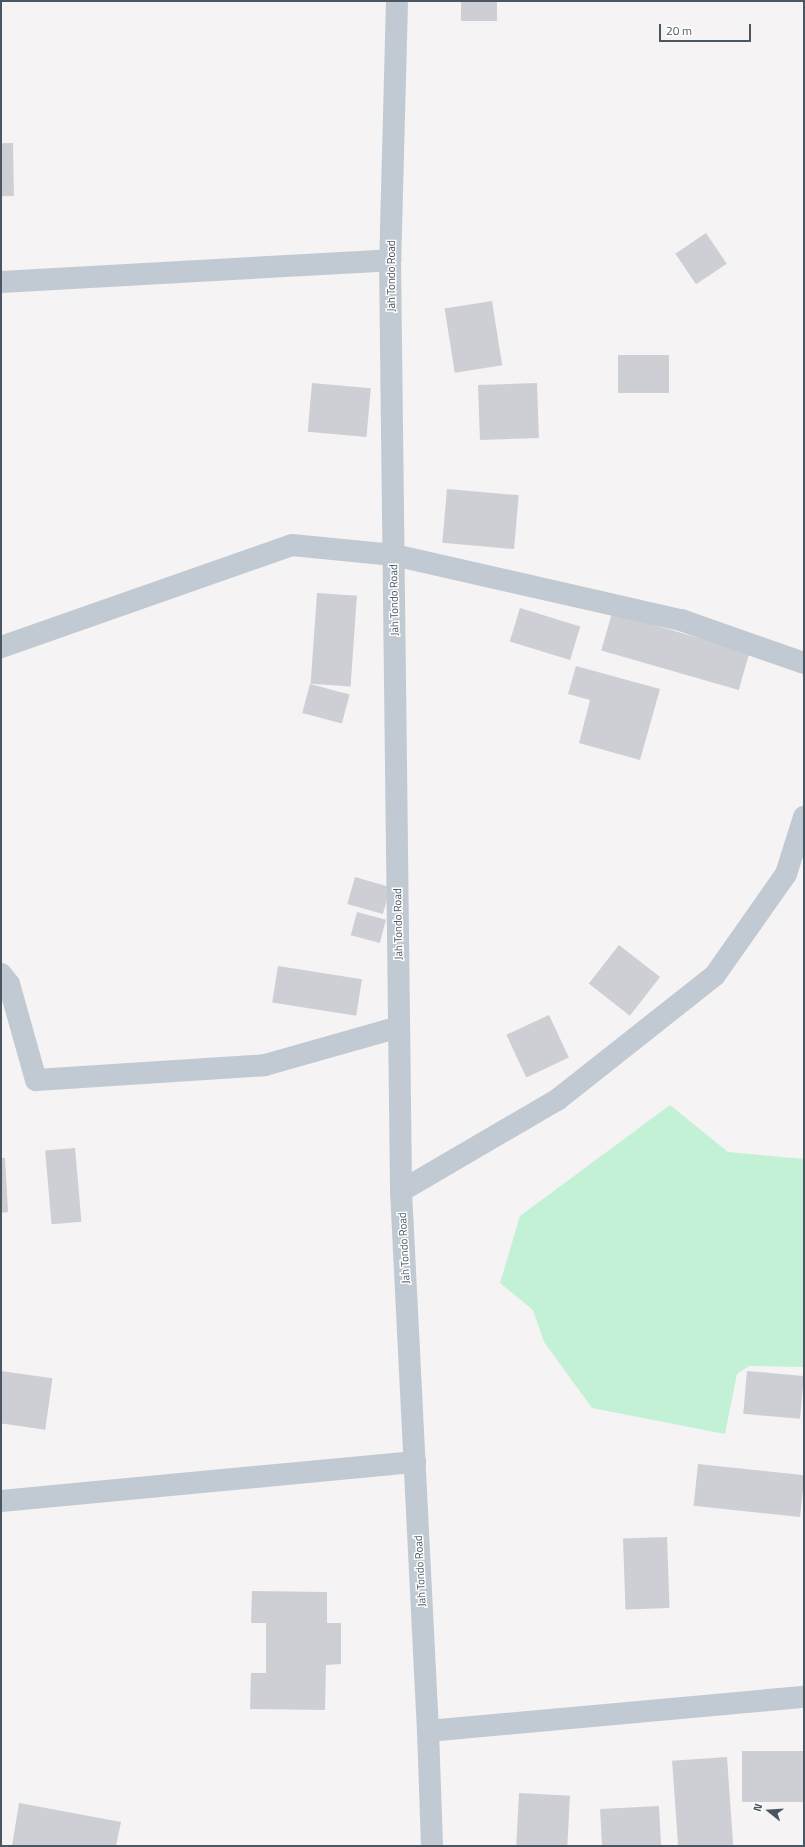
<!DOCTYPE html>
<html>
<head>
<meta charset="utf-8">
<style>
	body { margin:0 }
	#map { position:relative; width:805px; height:1847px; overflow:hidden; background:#f5f3f3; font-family:"Titillium Web",sans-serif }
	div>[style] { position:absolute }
	.green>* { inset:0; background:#c3f1d5 }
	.building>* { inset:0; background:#cdcfd5; transform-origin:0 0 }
	.minor>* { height:22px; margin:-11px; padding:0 11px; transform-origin:11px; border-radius:11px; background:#c1cad2 }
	span { translate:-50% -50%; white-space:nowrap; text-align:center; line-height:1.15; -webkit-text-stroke:3px #fff; paint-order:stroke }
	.street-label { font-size:11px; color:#4a5661 }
	.frame { position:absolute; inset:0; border:2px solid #4a5661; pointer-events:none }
	.north { position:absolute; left:749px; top:1791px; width:40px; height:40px; -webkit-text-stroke:3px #fff; paint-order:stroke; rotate:287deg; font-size:11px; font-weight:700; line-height:16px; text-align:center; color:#4a5661 }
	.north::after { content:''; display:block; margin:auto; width:14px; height:18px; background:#4a5661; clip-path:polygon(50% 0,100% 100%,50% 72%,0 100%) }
	.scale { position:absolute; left:659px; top:24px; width:92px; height:18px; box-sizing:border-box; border:2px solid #4a5661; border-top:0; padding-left:5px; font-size:12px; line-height:14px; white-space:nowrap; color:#4a5661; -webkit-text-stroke:3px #fff; paint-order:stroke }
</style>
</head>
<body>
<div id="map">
	<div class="green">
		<i style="clip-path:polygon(670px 1105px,728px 1152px,804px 1159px,804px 1367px,749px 1366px,737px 1374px,725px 1434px,592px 1408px,544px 1342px,533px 1310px,500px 1283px,520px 1216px)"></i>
	</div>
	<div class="building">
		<i style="left:461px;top:1px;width:36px;height:20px"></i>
		<i style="left:13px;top:143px;width:53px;height:12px;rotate:89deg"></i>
		<i style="left:706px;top:233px;width:37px;height:37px;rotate:56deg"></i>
		<i style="left:492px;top:301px;width:65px;height:48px;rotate:81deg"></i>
		<i style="left:618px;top:355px;width:51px;height:38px"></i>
		<i style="left:312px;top:383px;width:59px;height:49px;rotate:5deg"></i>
		<i style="left:537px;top:383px;width:55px;height:59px;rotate:88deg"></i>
		<i style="left:447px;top:489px;width:72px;height:54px;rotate:5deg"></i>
		<i style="left:317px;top:593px;width:40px;height:91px;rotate:4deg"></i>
		<i style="left:520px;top:608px;width:63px;height:35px;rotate:17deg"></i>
		<i style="left:612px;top:613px;width:143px;height:39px;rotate:16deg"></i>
		<i style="clip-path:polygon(576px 666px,660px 689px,640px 760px,579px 743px,590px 700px,568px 694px)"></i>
		<i style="left:310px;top:684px;width:41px;height:30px;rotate:15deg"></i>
		<i style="left:355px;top:877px;width:37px;height:28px;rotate:16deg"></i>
		<i style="left:357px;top:912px;width:30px;height:24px;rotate:15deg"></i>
		<i style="left:619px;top:945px;width:52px;height:49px;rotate:38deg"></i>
		<i style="left:278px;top:966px;width:85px;height:37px;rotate:9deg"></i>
		<i style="left:549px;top:1015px;width:47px;height:47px;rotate:65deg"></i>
		<i style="left:75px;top:1148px;width:74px;height:30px;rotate:85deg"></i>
		<i style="clip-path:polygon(1px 1158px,5px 1158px,8px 1212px,1px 1213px)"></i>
		<i style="left:1px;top:1371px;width:52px;height:52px;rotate:8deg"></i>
		<i style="left:747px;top:1371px;width:57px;height:43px;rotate:5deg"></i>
		<i style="left:698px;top:1464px;width:107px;height:42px;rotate:6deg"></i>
		<i style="left:667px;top:1537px;width:71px;height:44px;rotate:88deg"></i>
		<i style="clip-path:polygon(252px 1591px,327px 1592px,327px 1623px,341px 1623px,341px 1664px,326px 1665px,325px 1710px,250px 1709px,251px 1673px,266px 1673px,266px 1623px,251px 1623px)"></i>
		<i style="left:804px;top:1751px;width:51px;height:62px;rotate:90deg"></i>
		<i style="left:727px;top:1757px;width:89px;height:55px;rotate:86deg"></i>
		<i style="left:519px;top:1793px;width:51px;height:53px;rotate:3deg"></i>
		<i style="clip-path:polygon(19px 1803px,121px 1822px,116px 1846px,12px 1846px)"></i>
		<i style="left:659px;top:1806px;width:40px;height:59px;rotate:87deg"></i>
	</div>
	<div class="minor">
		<i style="left:397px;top:1px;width:259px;rotate:91.5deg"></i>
		<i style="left:390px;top:260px;width:931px;rotate:89.32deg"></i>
		<i style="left:401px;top:1191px;width:541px;rotate:87.14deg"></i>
		<i style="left:428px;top:1731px;width:115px;rotate:88deg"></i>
		<i style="left:1px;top:282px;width:390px;rotate:-3.2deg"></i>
		<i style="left:1px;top:647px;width:308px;rotate:-19.3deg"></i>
		<i style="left:292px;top:545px;width:102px;rotate:5.6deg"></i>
		<i style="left:394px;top:555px;width:294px;rotate:12.8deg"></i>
		<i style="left:681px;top:620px;width:130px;rotate:19.3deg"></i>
		<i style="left:1px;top:974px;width:13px;rotate:51deg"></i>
		<i style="left:9px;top:984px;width:100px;rotate:74.3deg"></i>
		<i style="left:36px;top:1080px;width:229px;rotate:-3.7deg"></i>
		<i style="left:265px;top:1065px;width:139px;rotate:-15.8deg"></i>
		<i style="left:401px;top:1191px;width:181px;rotate:-30.3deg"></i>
		<i style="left:557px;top:1100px;width:201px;rotate:-38.3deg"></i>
		<i style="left:715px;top:975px;width:123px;rotate:-54.9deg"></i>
		<i style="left:786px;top:874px;width:60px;rotate:-72.5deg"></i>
		<i style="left:1px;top:1501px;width:416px;rotate:-5.4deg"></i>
		<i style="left:428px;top:1731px;width:378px;rotate:-5.2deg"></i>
	</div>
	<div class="street-label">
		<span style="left:391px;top:276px;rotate:-90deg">Jah Tondo Road</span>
		<span style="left:394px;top:600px;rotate:-91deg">Jah Tondo Road</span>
		<span style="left:398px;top:924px;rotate:-91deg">Jah Tondo Road</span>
		<span style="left:404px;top:1248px;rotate:-93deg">Jah Tondo Road</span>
		<span style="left:420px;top:1571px;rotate:-93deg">Jah Tondo Road</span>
	</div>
	<div class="frame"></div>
	<div class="north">N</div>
	<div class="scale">20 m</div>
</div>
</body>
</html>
